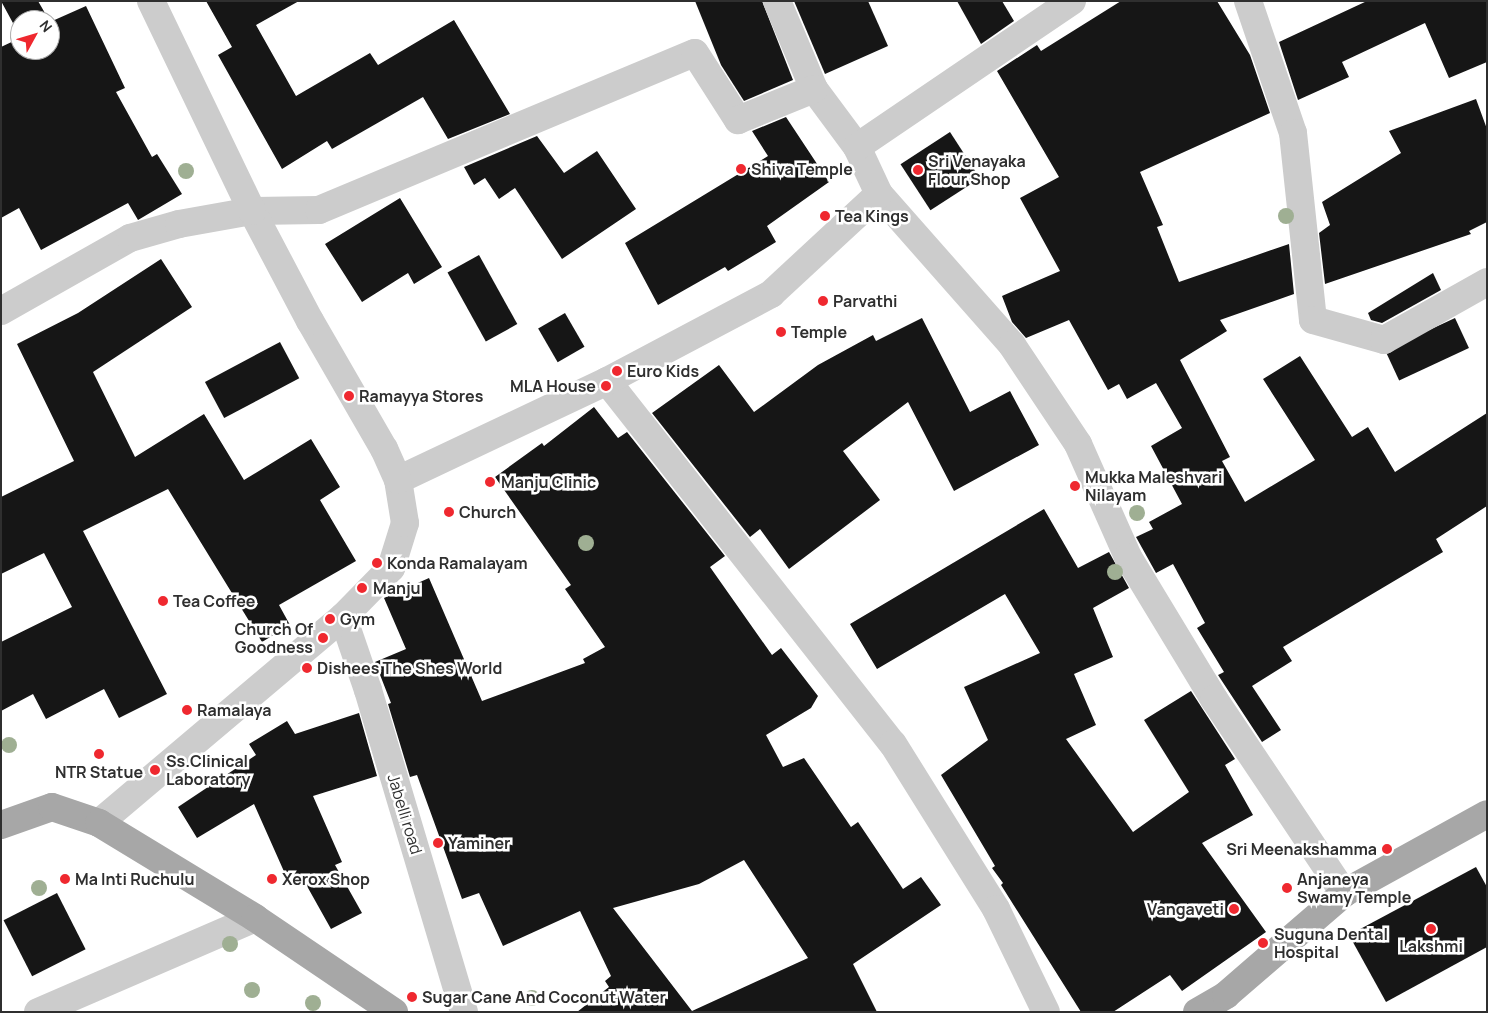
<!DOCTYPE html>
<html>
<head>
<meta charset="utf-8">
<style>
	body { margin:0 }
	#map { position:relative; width:1488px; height:1013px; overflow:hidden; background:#fff; font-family:Manrope,sans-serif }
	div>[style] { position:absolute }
	.building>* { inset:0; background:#161616; transform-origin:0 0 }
	.minor>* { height:28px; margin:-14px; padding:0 14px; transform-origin:14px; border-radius:14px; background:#ccc }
	.major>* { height:28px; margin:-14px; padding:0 14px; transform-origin:14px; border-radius:14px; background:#a7a7a7 }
	.trees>* { width:16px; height:16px; margin:-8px; border-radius:50%; background:#9faf93 }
	.dots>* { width:14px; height:14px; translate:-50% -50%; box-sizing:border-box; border:2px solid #fff; border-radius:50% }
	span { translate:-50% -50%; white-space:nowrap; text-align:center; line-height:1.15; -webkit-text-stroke:5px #fff; paint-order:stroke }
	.poi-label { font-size:16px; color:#2f2f2f; font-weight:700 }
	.left { translate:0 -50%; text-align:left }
	.right { translate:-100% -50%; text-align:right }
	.street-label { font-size:16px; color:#2f2f2f }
	.frame { position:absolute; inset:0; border:2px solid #2f2f2f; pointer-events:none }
	.north { position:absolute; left:10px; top:10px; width:50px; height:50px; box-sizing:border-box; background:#fff; border:1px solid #acacac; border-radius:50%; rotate:51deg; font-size:14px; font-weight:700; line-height:20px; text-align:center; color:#2f2f2f }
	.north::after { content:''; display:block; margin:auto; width:18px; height:22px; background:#ef282f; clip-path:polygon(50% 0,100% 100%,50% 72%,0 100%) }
</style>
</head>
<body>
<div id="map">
	<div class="building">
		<i style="clip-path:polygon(1px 1px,38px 1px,49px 20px,20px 20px,20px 36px)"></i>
		<i style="clip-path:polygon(206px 1px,299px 1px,256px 25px,296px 96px,370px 53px,378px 65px,454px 20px,510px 114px,448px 139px,423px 97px,332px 149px,327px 141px,282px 169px,218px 55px,232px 47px)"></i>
		<i style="clip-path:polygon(695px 1px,762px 1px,793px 80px,744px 101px,721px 65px)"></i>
		<i style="clip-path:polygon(794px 1px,868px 1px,888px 46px,825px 74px)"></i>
		<i style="clip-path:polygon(957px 1px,1002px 1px,1014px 21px,981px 44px)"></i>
		<i style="clip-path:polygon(1121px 1px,1217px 1px,1250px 55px,1270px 113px,1140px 172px,1163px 225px,1157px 227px,1179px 282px,1289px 244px,1294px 294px,1220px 320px,1227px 331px,1180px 360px,1230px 457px,1222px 461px,1245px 502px,1315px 460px,1263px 379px,1300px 356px,1352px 437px,1368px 427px,1395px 472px,1487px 413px,1487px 506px,1436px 539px,1443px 552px,1283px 647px,1292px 661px,1252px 686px,1281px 730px,1262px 742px,1218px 675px,1224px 672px,1197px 628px,1205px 623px,1173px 564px,1156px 573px,1136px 537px,1153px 529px,1149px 522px,1182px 504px,1151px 446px,1182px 428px,1156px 383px,1127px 399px,1119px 384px,1108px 390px,1069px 320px,1026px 338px,1012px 322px,1002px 296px,1060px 271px,1020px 198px,1059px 177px,997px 71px,1037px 45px,1041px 51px)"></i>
		<i style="clip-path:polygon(1367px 1px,1487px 1px,1487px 62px,1449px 78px,1425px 23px,1342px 62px,1349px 77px,1298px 100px,1279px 42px)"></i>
		<i style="clip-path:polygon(86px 6px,125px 88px,116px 92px,152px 157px,157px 154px,182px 194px,138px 220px,128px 203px,41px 250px,19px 208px,1px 218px,1px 47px,20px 38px,20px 50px,50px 50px,50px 22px)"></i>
		<i style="clip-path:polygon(1476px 99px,1487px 129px,1487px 222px,1469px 231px,1471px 234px,1325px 284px,1319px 233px,1330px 225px,1322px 202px,1401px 153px,1389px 131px)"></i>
		<i style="clip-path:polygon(786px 117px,829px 182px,767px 226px,776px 242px,728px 271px,725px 267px,658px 305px,625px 243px,768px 156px,752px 131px)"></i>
		<i style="left:950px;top:132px;width:55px;height:59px;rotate:57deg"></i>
		<i style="clip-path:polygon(537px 136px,564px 173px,597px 151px,636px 209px,562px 259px,515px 188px,499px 199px,485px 178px,474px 185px,464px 167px)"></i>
		<i style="clip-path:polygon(400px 198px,442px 267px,414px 284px,408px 273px,362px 302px,325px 244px)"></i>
		<i style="left:479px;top:255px;width:79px;height:36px;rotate:61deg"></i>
		<i style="clip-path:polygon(161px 259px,192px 307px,93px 372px,135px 457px,204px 414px,244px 480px,311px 439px,340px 487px,320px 500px,356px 561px,279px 605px,290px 625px,262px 642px,168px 489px,83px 531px,167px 694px,119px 718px,104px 689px,46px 719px,33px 694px,1px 711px,1px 642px,72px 607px,44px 553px,1px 574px,1px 497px,74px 461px,17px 344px,78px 313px)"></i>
		<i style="clip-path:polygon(1433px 273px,1441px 290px,1382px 323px,1371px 320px,1368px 313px)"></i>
		<i style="left:565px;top:313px;width:39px;height:31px;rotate:60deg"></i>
		<i style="clip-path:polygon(922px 318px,970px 412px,1010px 391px,1039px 445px,954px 491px,908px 402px,843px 451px,880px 500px,789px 569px,760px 529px,750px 537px,652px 413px,719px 365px,754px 412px,818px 365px,873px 335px,876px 341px)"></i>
		<i style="left:1455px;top:318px;width:33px;height:77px;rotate:65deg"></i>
		<i style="left:280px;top:342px;width:41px;height:85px;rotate:62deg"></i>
		<i style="clip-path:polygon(evenodd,594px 407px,618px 438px,627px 432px,725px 556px,710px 567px,772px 655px,781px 648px,818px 696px,811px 708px,766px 735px,783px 767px,804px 758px,851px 827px,858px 822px,903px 889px,921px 877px,941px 905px,853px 964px,877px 1012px,577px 1012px,609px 987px,605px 981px,611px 976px,580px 911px,503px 946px,479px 893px,462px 899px,417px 775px,410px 777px,388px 704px,391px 703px,375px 662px,406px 649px,384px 598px,429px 578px,482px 701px,585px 663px,583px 659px,605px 647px,565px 589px,571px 585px,495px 477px,542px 443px,544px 446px,594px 407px,744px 860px,808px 958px,692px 1011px,613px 908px,699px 884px,744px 860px)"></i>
		<i style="clip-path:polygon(1044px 509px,1078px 568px,1109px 552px,1129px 588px,1093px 608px,1113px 657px,1074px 674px,1096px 725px,1066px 739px,1133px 832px,1189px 792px,1144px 720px,1191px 691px,1235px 759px,1225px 765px,1253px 815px,1202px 843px,1266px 932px,1182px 991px,1170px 975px,1113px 1012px,1081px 1012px,1001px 885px,1003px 883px,992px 868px,995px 866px,941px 775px,988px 740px,964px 687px,1040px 653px,1005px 594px,877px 669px,850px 624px)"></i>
		<i style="clip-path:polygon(359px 713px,377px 776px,313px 796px,342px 862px,335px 865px,362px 913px,331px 929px,303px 879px,290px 885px,254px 804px,197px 838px,178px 807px,256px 755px,249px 744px,287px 721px,295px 734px)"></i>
		<i style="clip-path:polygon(1476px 867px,1487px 887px,1487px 947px,1386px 1002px,1349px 935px)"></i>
		<i style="left:57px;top:893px;width:63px;height:60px;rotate:63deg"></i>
	</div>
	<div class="minor">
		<i style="left:777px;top:1px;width:95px;rotate:67.2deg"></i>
		<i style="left:814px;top:89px;width:72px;rotate:53.4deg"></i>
		<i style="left:857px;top:147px;width:52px;rotate:64.9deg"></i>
		<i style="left:879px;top:194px;width:201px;rotate:48.6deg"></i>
		<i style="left:1012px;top:345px;width:119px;rotate:56.3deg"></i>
		<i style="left:1078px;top:444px;width:124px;rotate:66.1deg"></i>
		<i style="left:1128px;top:557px;width:166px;rotate:58.8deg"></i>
		<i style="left:1214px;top:699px;width:234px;rotate:56.2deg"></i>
		<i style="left:1248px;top:1px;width:139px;rotate:71.2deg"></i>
		<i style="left:1293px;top:133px;width:188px;rotate:83.9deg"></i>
		<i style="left:1313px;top:320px;width:74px;rotate:15.7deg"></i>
		<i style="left:1384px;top:340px;width:118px;rotate:-29.4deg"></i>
		<i style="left:857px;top:147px;width:260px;rotate:-34.2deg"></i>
		<i style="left:1px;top:311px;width:148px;rotate:-29.5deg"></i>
		<i style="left:130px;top:238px;width:51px;rotate:-15.9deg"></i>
		<i style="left:179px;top:224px;width:74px;rotate:-10.1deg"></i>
		<i style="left:252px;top:211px;width:67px;rotate:-0.9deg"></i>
		<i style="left:319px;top:210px;width:407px;rotate:-22.7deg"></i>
		<i style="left:695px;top:53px;width:80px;rotate:57.3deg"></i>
		<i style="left:738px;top:120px;width:82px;rotate:-22.2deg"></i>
		<i style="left:607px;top:381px;width:462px;rotate:51.8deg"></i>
		<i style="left:893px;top:744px;width:195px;rotate:58deg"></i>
		<i style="left:996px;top:909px;width:114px;rotate:64.1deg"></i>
		<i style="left:398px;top:480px;width:231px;rotate:-25.3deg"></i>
		<i style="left:607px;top:381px;width:186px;rotate:-27.9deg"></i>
		<i style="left:771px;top:294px;width:147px;rotate:-42.8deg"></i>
		<i style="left:343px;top:617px;width:77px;rotate:71.1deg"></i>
		<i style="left:368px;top:690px;width:336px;rotate:73.4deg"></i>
		<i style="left:99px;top:823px;width:319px;rotate:-40.2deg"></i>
		<i style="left:343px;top:617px;width:69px;rotate:-45.6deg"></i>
		<i style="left:391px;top:568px;width:47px;rotate:-72.7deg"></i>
		<i style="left:405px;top:523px;width:44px;rotate:-99.2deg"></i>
		<i style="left:398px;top:480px;width:34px;rotate:-114deg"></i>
		<i style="left:384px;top:449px;width:148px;rotate:-120deg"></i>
		<i style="left:310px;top:321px;width:124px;rotate:-117.8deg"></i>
		<i style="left:252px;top:211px;width:233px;rotate:-115.7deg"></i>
		<i style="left:38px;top:1012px;width:236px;rotate:-23.4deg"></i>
	</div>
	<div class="major">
		<i style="left:1px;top:825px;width:54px;rotate:-19.4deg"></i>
		<i style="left:52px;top:807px;width:50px;rotate:18.8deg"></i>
		<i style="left:99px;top:823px;width:183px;rotate:31.3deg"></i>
		<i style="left:255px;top:918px;width:168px;rotate:34.1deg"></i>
		<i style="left:1197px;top:1012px;width:34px;rotate:-30deg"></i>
		<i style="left:1226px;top:995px;width:156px;rotate:-40.8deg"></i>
		<i style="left:1344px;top:893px;width:163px;rotate:-28.9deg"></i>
	</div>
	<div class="trees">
		<i style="left:186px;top:171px"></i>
		<i style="left:1286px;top:216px"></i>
		<i style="left:1137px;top:513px"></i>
		<i style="left:586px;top:543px"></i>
		<i style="left:1115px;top:572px"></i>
		<i style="left:9px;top:745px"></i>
		<i style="left:39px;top:888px"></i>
		<i style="left:230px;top:944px"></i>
		<i style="left:252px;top:990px"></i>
		<i style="left:532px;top:998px"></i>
		<i style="left:313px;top:1003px"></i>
	</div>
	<div class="dots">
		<i style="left:741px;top:169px;background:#ef282f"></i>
		<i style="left:918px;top:170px;background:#ef282f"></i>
		<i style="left:825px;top:216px;background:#ef282f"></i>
		<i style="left:823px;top:301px;background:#ef282f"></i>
		<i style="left:781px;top:332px;background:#ef282f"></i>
		<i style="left:617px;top:371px;background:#ef282f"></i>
		<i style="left:606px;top:386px;background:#ef282f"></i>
		<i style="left:349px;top:396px;background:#ef282f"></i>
		<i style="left:490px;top:482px;background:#ef282f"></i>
		<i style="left:1075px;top:486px;background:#ef282f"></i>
		<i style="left:449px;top:512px;background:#ef282f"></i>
		<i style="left:377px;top:563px;background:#ef282f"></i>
		<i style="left:362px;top:588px;background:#ef282f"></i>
		<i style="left:163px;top:601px;background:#ef282f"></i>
		<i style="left:330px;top:619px;background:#ef282f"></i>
		<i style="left:323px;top:638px;background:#ef282f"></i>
		<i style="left:307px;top:668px;background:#ef282f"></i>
		<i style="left:187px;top:710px;background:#ef282f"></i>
		<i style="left:99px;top:754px;background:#ef282f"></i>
		<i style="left:155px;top:770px;background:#ef282f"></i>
		<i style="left:438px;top:843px;background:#ef282f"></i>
		<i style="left:1387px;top:849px;background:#ef282f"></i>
		<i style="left:65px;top:879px;background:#ef282f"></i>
		<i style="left:272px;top:879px;background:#ef282f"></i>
		<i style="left:1287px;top:888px;background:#ef282f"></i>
		<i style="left:1234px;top:909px;background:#ef282f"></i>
		<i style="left:1431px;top:929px;background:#ef282f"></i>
		<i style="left:1263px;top:943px;background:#ef282f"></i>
		<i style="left:412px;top:997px;background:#ef282f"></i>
	</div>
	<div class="poi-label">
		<span class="left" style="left:928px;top:170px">Sri Venayaka<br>Flour Shop</span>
		<span class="left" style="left:751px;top:169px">Shiva Temple</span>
		<span class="left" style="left:835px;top:216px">Tea Kings</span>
		<span class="left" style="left:833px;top:301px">Parvathi</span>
		<span class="left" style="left:791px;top:332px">Temple</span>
		<span class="left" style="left:627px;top:371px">Euro Kids</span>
		<span class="right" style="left:596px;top:386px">MLA House</span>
		<span class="left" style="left:359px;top:396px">Ramayya Stores</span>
		<span class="left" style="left:1085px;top:486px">Mukka Maleshvari<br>Nilayam</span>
		<span class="left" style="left:501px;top:482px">Manju Clinic</span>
		<span class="left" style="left:459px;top:512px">Church</span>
		<span class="left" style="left:387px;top:563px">Konda Ramalayam</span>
		<span class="left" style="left:373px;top:588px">Manju</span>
		<span class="left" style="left:173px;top:601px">Tea Coffee</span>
		<span class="left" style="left:340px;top:619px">Gym</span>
		<span class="right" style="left:313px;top:638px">Church Of<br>Goodness</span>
		<span class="left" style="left:317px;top:668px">Dishees The Shes World</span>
		<span class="left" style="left:197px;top:710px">Ramalaya</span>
		<span class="left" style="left:166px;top:770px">Ss.Clinical<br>Laboratory</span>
		<span style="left:99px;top:772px">NTR Statue</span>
		<span class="left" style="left:448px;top:843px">Yaminer</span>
		<span class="right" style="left:1377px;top:849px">Sri Meenakshamma</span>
		<span class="left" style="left:75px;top:879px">Ma Inti Ruchulu</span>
		<span class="left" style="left:282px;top:879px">Xerox Shop</span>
		<span class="left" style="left:1297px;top:888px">Anjaneya<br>Swamy Temple</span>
		<span class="right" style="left:1224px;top:909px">Vangaveti</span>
		<span class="left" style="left:1274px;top:943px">Suguna Dental<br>Hospital</span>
		<span style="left:1431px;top:946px">Lakshmi</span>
		<span class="left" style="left:422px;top:997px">Sugar Cane And Coconut Water</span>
	</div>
	<div class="street-label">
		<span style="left:405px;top:814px;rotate:73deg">Jabelli road</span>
	</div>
	<div class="frame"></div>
	<div class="north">N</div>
</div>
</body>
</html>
